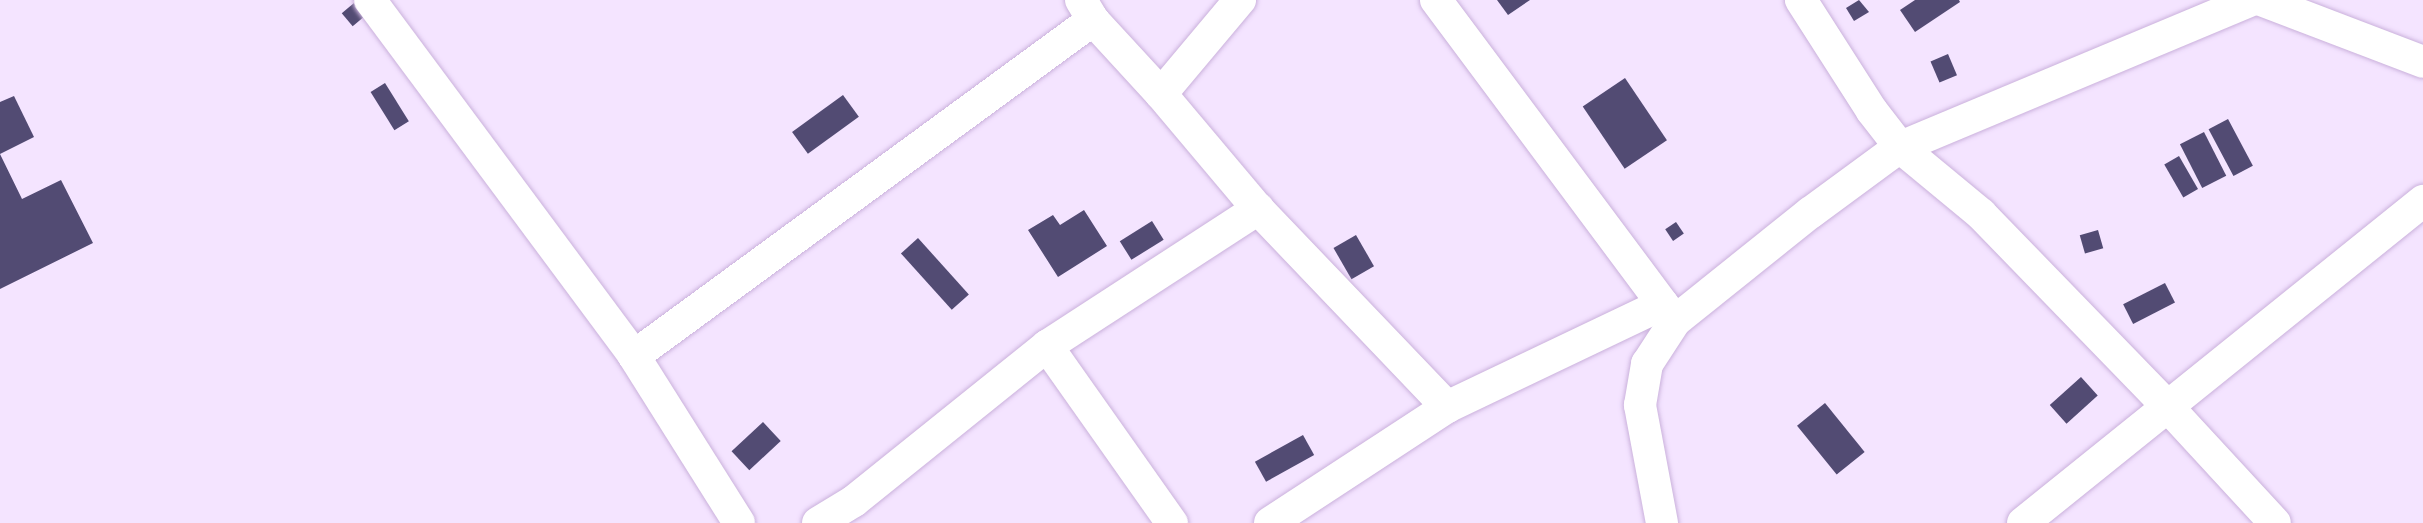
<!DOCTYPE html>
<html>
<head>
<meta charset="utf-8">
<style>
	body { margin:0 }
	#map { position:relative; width:2423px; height:523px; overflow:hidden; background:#f4e4ff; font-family:"Fira Sans",sans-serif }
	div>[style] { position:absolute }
	.building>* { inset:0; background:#524b73; transform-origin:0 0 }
	.roads { filter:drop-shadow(0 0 2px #cab1dc) drop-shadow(0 0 2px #cab1dc) }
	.street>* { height:32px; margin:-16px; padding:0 16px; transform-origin:16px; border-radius:16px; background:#fff }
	span { translate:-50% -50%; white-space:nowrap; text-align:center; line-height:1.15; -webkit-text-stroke:6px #fbf6ff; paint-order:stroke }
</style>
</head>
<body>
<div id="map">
	<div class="building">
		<i style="clip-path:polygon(1497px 0,1530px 0,1508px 15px)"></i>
		<i style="clip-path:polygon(1859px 0,1869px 12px,1854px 21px,1846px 8px)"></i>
		<i style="clip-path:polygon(1915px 0,1959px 0,1960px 2px,1915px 32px,1900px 10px)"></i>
		<i style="left:354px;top:3px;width:17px;height:16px;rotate:50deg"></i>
		<i style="left:1948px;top:54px;width:23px;height:19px;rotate:67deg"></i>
		<i style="left:1625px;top:78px;width:75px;height:51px;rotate:56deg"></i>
		<i style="left:385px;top:83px;width:45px;height:17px;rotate:58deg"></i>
		<i style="left:843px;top:95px;width:27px;height:63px;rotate:54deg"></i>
		<i style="clip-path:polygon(14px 96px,34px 137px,0 154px,0 102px)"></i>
		<i style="left:2228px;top:119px;width:53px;height:22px;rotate:62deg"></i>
		<i style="left:2204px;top:132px;width:49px;height:27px;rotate:63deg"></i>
		<i style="clip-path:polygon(0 154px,22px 199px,61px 180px,93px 243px,0 289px)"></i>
		<i style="left:2179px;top:156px;width:38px;height:17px;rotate:60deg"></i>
		<i style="clip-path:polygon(1084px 210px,1107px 246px,1058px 277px,1028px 230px,1053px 215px,1060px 225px)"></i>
		<i style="left:1152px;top:221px;width:22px;height:38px;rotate:58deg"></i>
		<i style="left:1676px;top:222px;width:14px;height:13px;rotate:56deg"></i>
		<i style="left:2098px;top:230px;width:19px;height:19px;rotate:74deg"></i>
		<i style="left:1356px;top:235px;width:36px;height:26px;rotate:60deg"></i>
		<i style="left:918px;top:238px;width:76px;height:23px;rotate:48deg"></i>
		<i style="left:2165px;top:283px;width:22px;height:47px;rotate:63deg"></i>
		<i style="left:2081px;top:377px;width:25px;height:42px;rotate:48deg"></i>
		<i style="left:1825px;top:403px;width:63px;height:36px;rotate:51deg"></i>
		<i style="left:763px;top:422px;width:26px;height:43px;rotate:47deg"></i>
		<i style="left:1303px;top:435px;width:23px;height:55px;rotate:61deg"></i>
	</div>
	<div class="roads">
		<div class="street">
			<i style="left:370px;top:0;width:443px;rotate:53.4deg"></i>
			<i style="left:634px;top:356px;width:197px;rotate:57.8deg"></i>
			<i style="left:1081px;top:0;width:23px;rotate:59deg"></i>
			<i style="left:1093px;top:20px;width:100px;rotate:47.4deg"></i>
			<i style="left:1161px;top:94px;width:150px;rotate:49.9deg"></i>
			<i style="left:1258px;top:209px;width:274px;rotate:46.3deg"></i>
			<i style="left:1436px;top:0;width:398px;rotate:53.3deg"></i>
			<i style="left:2252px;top:0;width:381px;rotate:157.3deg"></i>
			<i style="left:1900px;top:147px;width:105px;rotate:39.6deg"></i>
			<i style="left:1981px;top:214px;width:267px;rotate:45.9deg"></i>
			<i style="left:2167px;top:406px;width:159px;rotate:47.3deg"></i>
			<i style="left:2261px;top:0;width:173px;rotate:20.9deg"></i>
			<i style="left:1161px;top:94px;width:123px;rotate:-50deg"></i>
			<i style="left:1047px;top:346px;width:217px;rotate:54.8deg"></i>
			<i style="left:634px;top:356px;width:569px;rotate:-36.21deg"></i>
			<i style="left:818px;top:523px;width:42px;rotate:-31.4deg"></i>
			<i style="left:854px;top:501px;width:248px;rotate:-38.8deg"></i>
			<i style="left:1047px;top:346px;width:252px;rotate:-33deg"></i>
			<i style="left:1270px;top:523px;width:212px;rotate:-33.2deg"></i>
			<i style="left:1447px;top:407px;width:239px;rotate:-25.5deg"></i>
			<i style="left:1662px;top:523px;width:120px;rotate:-100.6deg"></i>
			<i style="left:1640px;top:405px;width:42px;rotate:-80.3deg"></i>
			<i style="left:1647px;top:364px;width:51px;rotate:-56.9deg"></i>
			<i style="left:1675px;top:321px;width:173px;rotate:-38.7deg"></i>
			<i style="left:1810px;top:213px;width:112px;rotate:-36.3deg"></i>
			<i style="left:1900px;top:147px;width:46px;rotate:-127.9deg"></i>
			<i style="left:1872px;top:111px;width:132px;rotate:-122.6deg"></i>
			<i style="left:2023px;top:523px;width:514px;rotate:-38.83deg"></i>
		</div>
	</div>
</div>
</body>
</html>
